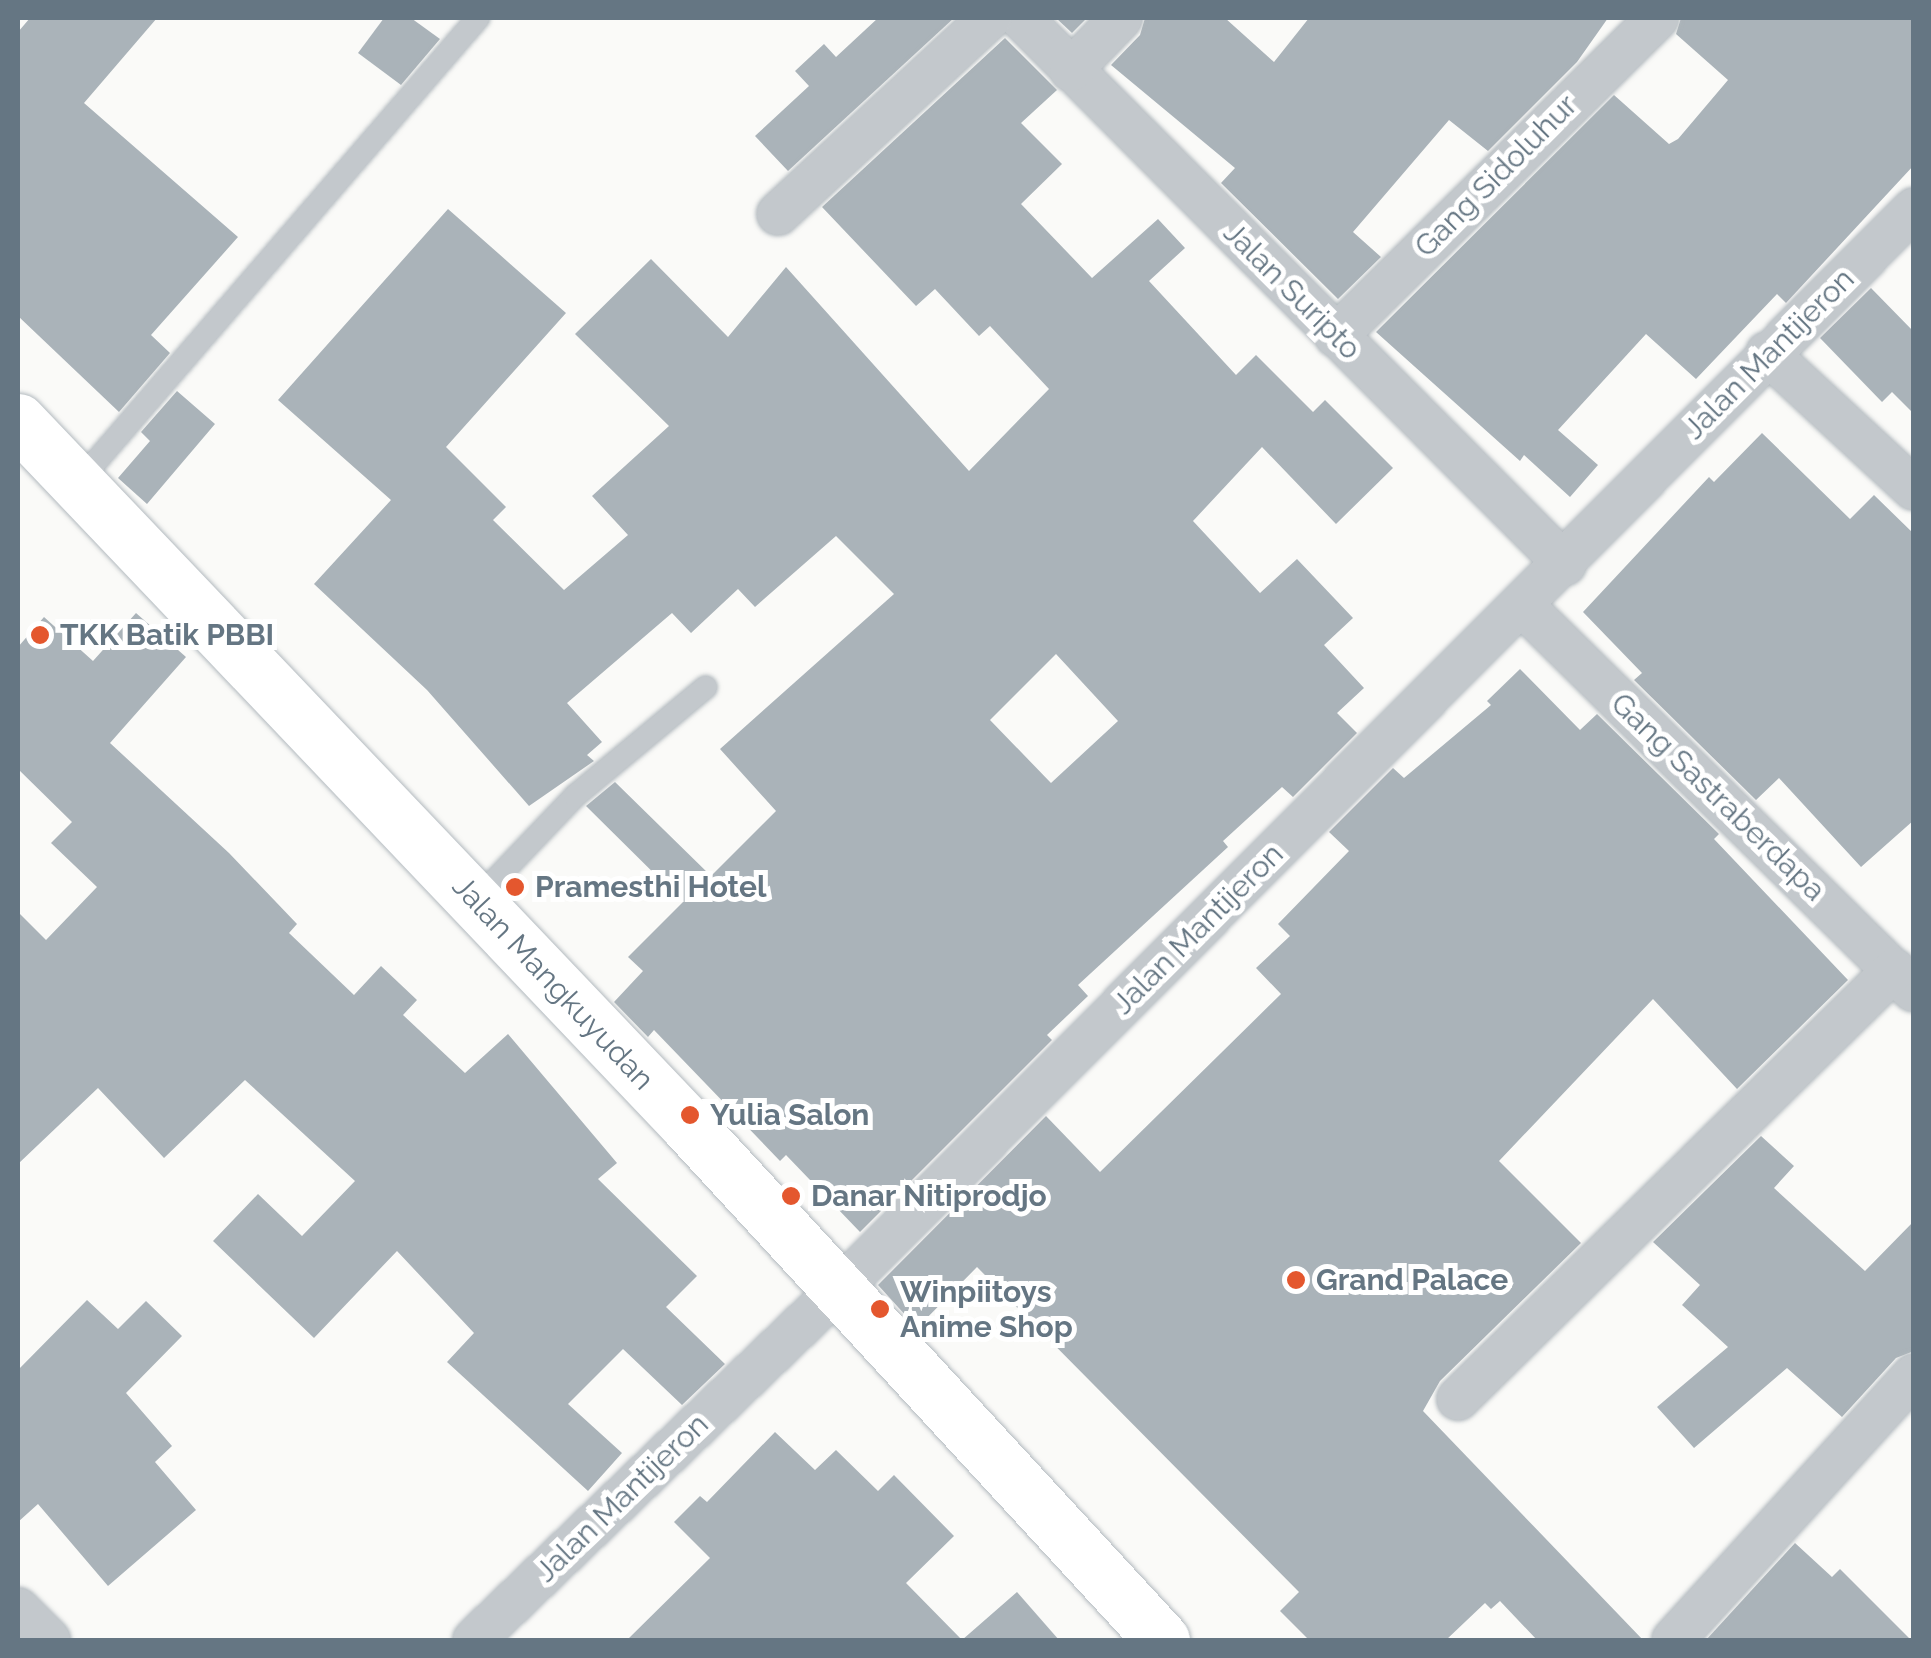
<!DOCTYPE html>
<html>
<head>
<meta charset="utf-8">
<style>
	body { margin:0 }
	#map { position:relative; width:1931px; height:1658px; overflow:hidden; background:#fafaf8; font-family:Raleway,sans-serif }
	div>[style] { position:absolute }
	.building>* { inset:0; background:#aab3b9 }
	.roads { filter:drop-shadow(0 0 2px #b3babf) drop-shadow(0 0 2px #b3babf) }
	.service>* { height:22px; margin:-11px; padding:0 11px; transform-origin:11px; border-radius:11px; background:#c3c8cc }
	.minor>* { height:42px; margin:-21px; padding:0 21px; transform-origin:21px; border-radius:21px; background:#c3c8cc }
	.secondary>* { height:55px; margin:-27.5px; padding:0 27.5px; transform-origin:27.5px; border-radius:27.5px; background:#fff }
	.dots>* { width:28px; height:28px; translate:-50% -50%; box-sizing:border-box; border:5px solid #fff; border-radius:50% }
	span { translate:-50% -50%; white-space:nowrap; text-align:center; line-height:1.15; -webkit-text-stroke:10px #fff; paint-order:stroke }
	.street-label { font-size:30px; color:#657683 }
	.poi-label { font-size:30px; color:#657683; font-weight:700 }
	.left { translate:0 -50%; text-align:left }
	.frame { position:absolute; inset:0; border:20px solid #657683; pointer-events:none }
</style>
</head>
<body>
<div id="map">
	<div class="building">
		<i style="clip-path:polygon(30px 18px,157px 18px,84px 103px,238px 237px,151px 335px,170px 353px,119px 412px,18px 316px,18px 32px)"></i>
		<i style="clip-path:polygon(384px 18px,411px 18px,440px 39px,401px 85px,358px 53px)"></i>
		<i style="clip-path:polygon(878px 18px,954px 18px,788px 171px,755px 136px,809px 86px,795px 71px,824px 44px,836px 57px)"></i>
		<i style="clip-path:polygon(1056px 18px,1087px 18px,1072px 33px)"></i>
		<i style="clip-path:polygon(1145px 18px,1225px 18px,1274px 62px,1309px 18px,1608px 18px,1577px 62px,1488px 151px,1449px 120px,1353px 232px,1381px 257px,1338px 299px,1221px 183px,1235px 168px,1111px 65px,1140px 35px)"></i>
		<i style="clip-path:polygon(1681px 18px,1914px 18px,1914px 165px,1786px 303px,1777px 294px,1696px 379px,1646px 334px,1558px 430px,1598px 465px,1570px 497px,1524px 455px,1520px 461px,1376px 332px,1614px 95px,1669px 144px,1678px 139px,1728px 80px,1676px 34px)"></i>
		<i style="clip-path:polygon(evenodd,1005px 38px,1057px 90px,1021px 123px,1062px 164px,1021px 204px,1092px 278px,1158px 219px,1185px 248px,1149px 281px,1236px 375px,1256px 355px,1313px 412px,1325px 400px,1393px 468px,1336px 524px,1262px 447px,1193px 521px,1260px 593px,1297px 559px,1353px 618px,1324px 645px,1364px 688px,1337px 713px,1357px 733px,1293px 797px,1282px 787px,1223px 841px,1228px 847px,1078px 985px,1088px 996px,1047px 1035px,1052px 1040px,860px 1232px,786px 1155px,780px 1161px,654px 1030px,648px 1037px,614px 1002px,643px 971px,628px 957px,683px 902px,586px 806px,615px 782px,711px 876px,776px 811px,720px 749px,894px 594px,836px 536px,755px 607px,738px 589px,691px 633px,672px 613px,567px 703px,602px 742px,587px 755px,594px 761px,529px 806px,427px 690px,314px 584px,391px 500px,278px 400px,448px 209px,566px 313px,446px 447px,506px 507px,493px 520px,564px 590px,628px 535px,592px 496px,669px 426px,575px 334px,651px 259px,728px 337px,786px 267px,969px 471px,1049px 389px,990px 326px,979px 336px,935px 289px,916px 306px,822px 207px,1005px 38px,1056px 654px,1118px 721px,1051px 783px,990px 720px,1056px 654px)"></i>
		<i style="clip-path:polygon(1871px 288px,1914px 332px,1914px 414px,1892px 392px,1882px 402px,1820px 338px)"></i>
		<i style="clip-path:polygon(177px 391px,215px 424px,147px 504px,118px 478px,150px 441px,141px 432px)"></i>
		<i style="clip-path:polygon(1762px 433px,1850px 519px,1874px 495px,1914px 534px,1914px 820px,1861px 867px,1779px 778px,1756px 800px,1634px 680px,1642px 673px,1583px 612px,1709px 477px,1714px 482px)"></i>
		<i style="clip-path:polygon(136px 613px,186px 657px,110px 743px,229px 853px,297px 924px,289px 933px,354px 995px,381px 966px,417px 1000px,403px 1015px,465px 1073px,508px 1034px,617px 1163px,598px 1179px,697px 1276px,666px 1307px,725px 1364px,682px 1405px,623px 1349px,568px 1404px,622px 1453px,588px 1491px,447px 1362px,474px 1333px,397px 1251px,314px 1338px,213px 1241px,258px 1194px,302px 1236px,355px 1181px,245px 1080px,164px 1158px,98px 1088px,18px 1164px,18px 912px,46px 940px,97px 887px,51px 843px,72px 822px,18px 769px,18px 647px,44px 617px,93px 661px)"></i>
		<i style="clip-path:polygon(1520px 669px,1580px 730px,1597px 714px,1719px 834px,1714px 839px,1848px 980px,1737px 1089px,1653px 999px,1499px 1161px,1581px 1243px,1440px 1381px,1423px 1411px,1643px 1640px,1537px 1640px,1500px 1601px,1491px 1609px,1485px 1603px,1446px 1640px,1309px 1640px,1280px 1611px,1299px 1592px,977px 1267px,917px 1328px,878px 1285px,1046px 1116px,1100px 1172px,1281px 994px,1256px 968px,1290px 936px,1278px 924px,1349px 851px,1329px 832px,1393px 768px,1404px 778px,1491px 705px,1487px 701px)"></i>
		<i style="clip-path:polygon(1761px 1136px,1794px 1166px,1774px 1188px,1865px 1271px,1914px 1221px,1914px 1351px,1896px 1358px,1842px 1417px,1787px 1368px,1694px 1448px,1657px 1407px,1728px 1347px,1682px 1305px,1700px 1285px,1653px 1242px)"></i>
		<i style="clip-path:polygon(87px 1300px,118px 1329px,146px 1301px,182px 1336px,126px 1393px,172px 1446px,155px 1462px,196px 1510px,108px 1586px,38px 1504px,18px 1522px,18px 1370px)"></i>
		<i style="clip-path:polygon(775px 1432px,815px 1470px,836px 1450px,878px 1491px,894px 1475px,954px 1536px,906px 1583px,962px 1640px,1017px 1592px,1059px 1640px,627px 1640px,710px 1558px,674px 1522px,700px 1496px,707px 1502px)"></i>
		<i style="clip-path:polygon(1795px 1543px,1832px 1577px,1840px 1569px,1911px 1640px,1706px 1640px)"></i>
	</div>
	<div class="roads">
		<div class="service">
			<i style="left:80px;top:480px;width:610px;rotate:-49.26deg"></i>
			<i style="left:476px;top:900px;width:144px;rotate:-46.4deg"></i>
			<i style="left:575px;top:796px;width:170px;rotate:-39.8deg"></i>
		</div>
		<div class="minor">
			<i style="left:1021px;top:18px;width:771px;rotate:45.11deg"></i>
			<i style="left:1071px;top:70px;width:72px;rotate:-46.1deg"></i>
			<i style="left:778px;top:214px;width:289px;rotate:-42.8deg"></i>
			<i style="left:1336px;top:336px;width:452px;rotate:-44.7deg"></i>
			<i style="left:1767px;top:353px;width:200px;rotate:42.8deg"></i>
			<i style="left:1522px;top:605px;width:549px;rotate:44.56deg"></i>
			<i style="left:1458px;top:1399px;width:612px;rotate:-44.54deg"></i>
			<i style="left:18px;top:1609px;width:44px;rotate:45deg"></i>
			<i style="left:474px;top:1640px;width:506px;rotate:-43.88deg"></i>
			<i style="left:839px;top:1289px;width:1524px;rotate:-45.13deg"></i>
			<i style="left:1673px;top:1640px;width:358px;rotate:-47.7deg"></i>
		</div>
		<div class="secondary">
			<i style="left:18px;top:421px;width:968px;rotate:46.42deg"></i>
			<i style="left:685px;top:1122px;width:704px;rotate:47.36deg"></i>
		</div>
	</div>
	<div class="dots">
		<i style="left:40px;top:635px;background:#e4572e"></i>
		<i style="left:515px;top:887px;background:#e4572e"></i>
		<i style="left:690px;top:1115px;background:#e4572e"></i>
		<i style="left:791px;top:1196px;background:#e4572e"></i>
		<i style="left:1296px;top:1280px;background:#e4572e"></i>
		<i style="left:880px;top:1309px;background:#e4572e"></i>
	</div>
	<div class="street-label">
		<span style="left:1496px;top:176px;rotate:-45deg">Gang Sidoluhur</span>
		<span style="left:1292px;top:291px;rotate:45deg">Jalan Suripto</span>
		<span style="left:1769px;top:354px;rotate:-45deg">Jalan Mantijeron</span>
		<span style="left:1718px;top:797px;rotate:44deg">Gang Sastraberdapa</span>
		<span style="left:1198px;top:929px;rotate:-45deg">Jalan Mantijeron</span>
		<span style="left:553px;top:983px;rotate:47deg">Jalan Mangkuyudan</span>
		<span style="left:622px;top:1498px;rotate:-44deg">Jalan Mantijeron</span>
	</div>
	<div class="poi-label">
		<span class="left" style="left:60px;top:635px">TKK Batik PBBI</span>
		<span class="left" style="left:535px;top:887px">Pramesthi Hotel</span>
		<span class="left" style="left:710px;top:1115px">Yulia Salon</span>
		<span class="left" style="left:811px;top:1196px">Danar Nitiprodjo</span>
		<span class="left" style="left:1316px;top:1280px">Grand Palace</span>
		<span class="left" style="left:900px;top:1309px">Winpiitoys<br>Anime Shop</span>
	</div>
	<div class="frame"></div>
</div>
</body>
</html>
